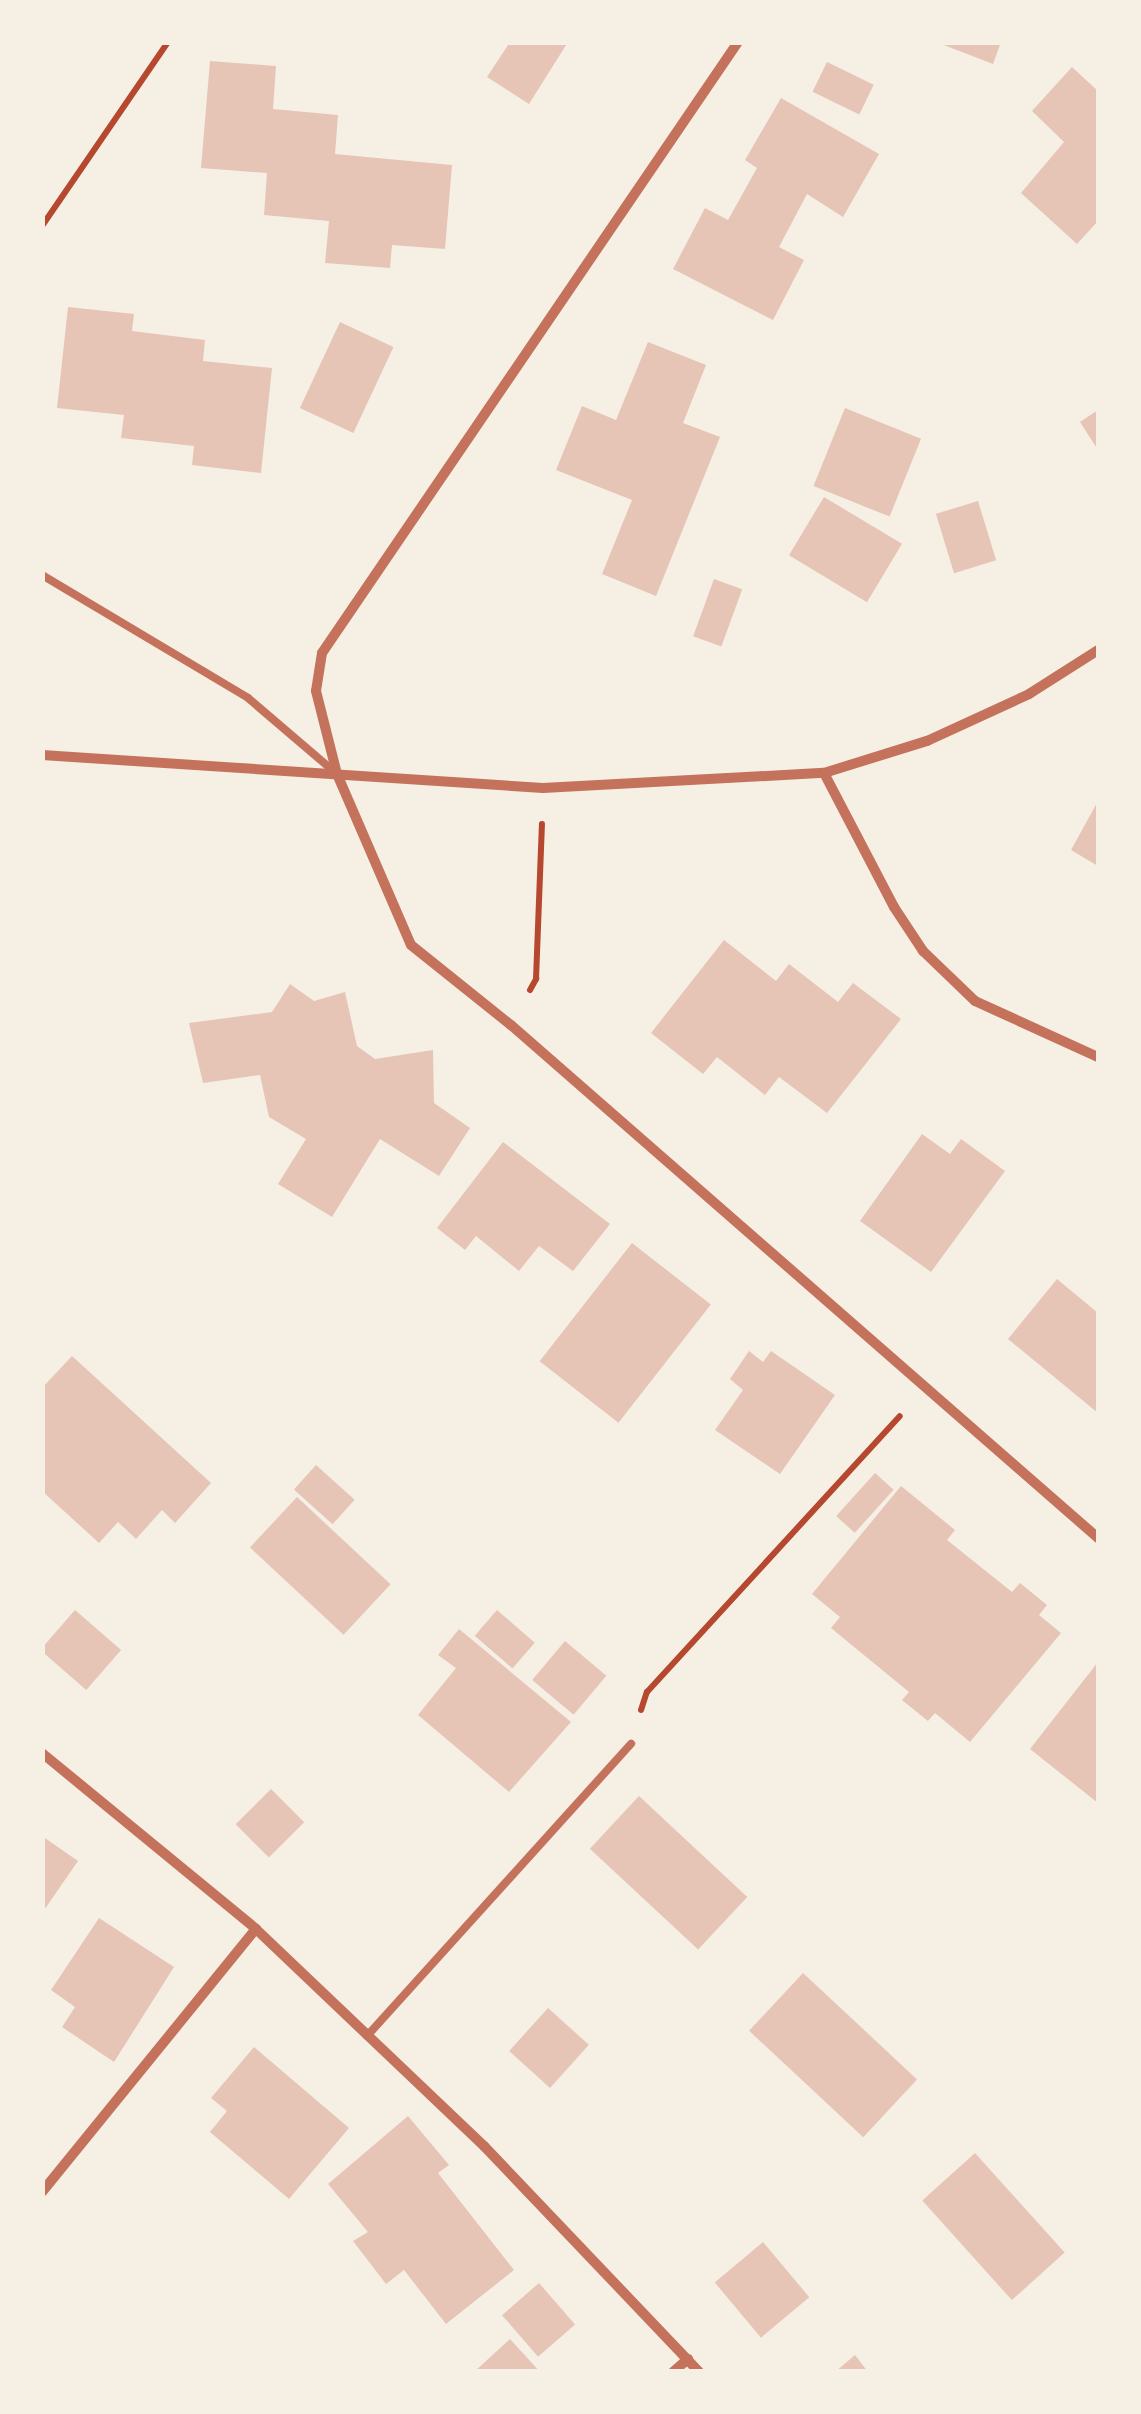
<!DOCTYPE html>
<html>
<head>
<meta charset="utf-8">
<style>
	body { margin:0 }
	#map { position:relative; width:1141px; height:2414px; overflow:hidden; background:#f6efe4; font-family:"Alegreya Sans",sans-serif }
	div>[style] { position:absolute }
	.building>* { inset:0; background:#e6c5b7; transform-origin:0 0 }
	.path>* { height:6px; margin:-3px; padding:0 3px; transform-origin:3px; border-radius:3px; background:#b5482f }
	.service>* { height:8px; margin:-4px; padding:0 4px; transform-origin:4px; border-radius:4px; background:#c5725c }
	.minor>* { height:10px; margin:-5px; padding:0 5px; transform-origin:5px; border-radius:5px; background:#c5725c }
	span { translate:-50% -50%; white-space:nowrap; text-align:center; line-height:1.15; -webkit-text-stroke:10px #f6efe4; paint-order:stroke }
	.frame { position:absolute; inset:0; border:45px solid #f6efe4; pointer-events:none }
</style>
</head>
<body>
<div id="map">
	<div class="building">
		<i style="clip-path:polygon(504px 42px,568px 42px,529px 104px,487px 77px,508px 45px)"></i>
		<i style="clip-path:polygon(936px 42px,1001px 42px,993px 64px)"></i>
		<i style="clip-path:polygon(210px 61px,276px 66px,273px 109px,338px 115px,335px 154px,452px 165px,445px 249px,392px 245px,390px 268px,325px 263px,329px 221px,264px 215px,267px 173px,201px 168px)"></i>
		<i style="left:827px;top:62px;width:52px;height:33px;rotate:26deg"></i>
		<i style="clip-path:polygon(1072px 67px,1098px 91px,1098px 221px,1077px 244px,1021px 193px,1064px 142px,1032px 111px)"></i>
		<i style="clip-path:polygon(781px 98px,879px 154px,843px 217px,807px 194px,779px 247px,804px 260px,773px 320px,673px 269px,705px 208px,728px 220px,757px 168px,745px 160px)"></i>
		<i style="clip-path:polygon(68px 307px,134px 314px,132px 331px,205px 340px,203px 361px,272px 368px,261px 473px,192px 465px,194px 446px,121px 438px,124px 415px,57px 408px)"></i>
		<i style="left:340px;top:322px;width:59px;height:95px;rotate:25deg"></i>
		<i style="clip-path:polygon(648px 342px,706px 365px,683px 423px,720px 437px,656px 596px,602px 574px,632px 500px,556px 470px,582px 406px,616px 420px)"></i>
		<i style="left:845px;top:408px;width:82px;height:84px;rotate:22deg"></i>
		<i style="clip-path:polygon(1098px 410px,1098px 450px,1080px 422px)"></i>
		<i style="left:824px;top:497px;width:91px;height:68px;rotate:31deg"></i>
		<i style="left:978px;top:501px;width:62px;height:44px;rotate:73deg"></i>
		<i style="left:714px;top:579px;width:30px;height:61px;rotate:20deg"></i>
		<i style="clip-path:polygon(1098px 801px,1098px 866px,1071px 850px)"></i>
		<i style="clip-path:polygon(724px 940px,776px 981px,789px 964px,838px 1002px,853px 983px,901px 1019px,827px 1113px,779px 1077px,765px 1095px,717px 1057px,703px 1074px,651px 1033px)"></i>
		<i style="clip-path:polygon(290px 984px,314px 1001px,345px 992px,357px 1046px,375px 1059px,433px 1050px,434px 1103px,470px 1128px,439px 1176px,380px 1139px,332px 1217px,278px 1184px,306px 1139px,269px 1117px,260px 1075px,203px 1083px,189px 1023px,272px 1012px)"></i>
		<i style="clip-path:polygon(922px 1134px,950px 1154px,961px 1139px,1005px 1171px,931px 1272px,860px 1221px)"></i>
		<i style="clip-path:polygon(503px 1142px,610px 1224px,573px 1271px,539px 1246px,519px 1271px,476px 1236px,465px 1250px,437px 1228px)"></i>
		<i style="left:632px;top:1243px;width:100px;height:150px;rotate:38deg"></i>
		<i style="clip-path:polygon(1057px 1279px,1098px 1313px,1098px 1413px,1008px 1339px)"></i>
		<i style="clip-path:polygon(749px 1351px,763px 1362px,771px 1351px,835px 1395px,780px 1474px,715px 1430px,743px 1390px,730px 1379px)"></i>
		<i style="clip-path:polygon(72px 1356px,211px 1483px,175px 1523px,162px 1510px,136px 1539px,118px 1522px,99px 1543px,42px 1491px,42px 1388px)"></i>
		<i style="left:316px;top:1465px;width:52px;height:33px;rotate:42deg"></i>
		<i style="left:875px;top:1473px;width:25px;height:58px;rotate:42deg"></i>
		<i style="clip-path:polygon(901px 1486px,955px 1530px,947px 1540px,1012px 1592px,1020px 1583px,1047px 1605px,1039px 1615px,1061px 1633px,970px 1742px,935px 1713px,928px 1721px,902px 1700px,909px 1692px,831px 1628px,840px 1617px,812px 1594px)"></i>
		<i style="left:297px;top:1497px;width:128px;height:69px;rotate:43deg"></i>
		<i style="left:75px;top:1610px;width:61px;height:53px;rotate:41deg"></i>
		<i style="left:497px;top:1610px;width:50px;height:34px;rotate:41deg"></i>
		<i style="clip-path:polygon(459px 1629px,571px 1722px,509px 1792px,418px 1715px,456px 1668px,438px 1655px)"></i>
		<i style="left:565px;top:1641px;width:54px;height:51px;rotate:40deg"></i>
		<i style="clip-path:polygon(1098px 1662px,1098px 1803px,1030px 1749px)"></i>
		<i style="left:271px;top:1789px;width:47px;height:50px;rotate:45deg"></i>
		<i style="left:639px;top:1796px;width:148px;height:72px;rotate:43deg"></i>
		<i style="clip-path:polygon(42px 1836px,78px 1861px,42px 1913px)"></i>
		<i style="clip-path:polygon(99px 1918px,174px 1967px,114px 2062px,62px 2027px,75px 2007px,51px 1990px)"></i>
		<i style="left:803px;top:1973px;width:156px;height:79px;rotate:43deg"></i>
		<i style="left:548px;top:2008px;width:55px;height:58px;rotate:42deg"></i>
		<i style="clip-path:polygon(254px 2047px,349px 2128px,289px 2199px,210px 2132px,227px 2111px,211px 2098px)"></i>
		<i style="clip-path:polygon(408px 2116px,449px 2165px,438px 2173px,514px 2270px,446px 2324px,404px 2270px,386px 2284px,353px 2241px,368px 2232px,328px 2184px)"></i>
		<i style="left:975px;top:2153px;width:134px;height:71px;rotate:48deg"></i>
		<i style="left:763px;top:2242px;width:72px;height:63px;rotate:50deg"></i>
		<i style="left:539px;top:2283px;width:55px;height:49px;rotate:49deg"></i>
		<i style="clip-path:polygon(510px 2339px,540px 2372px,474px 2372px)"></i>
		<i style="clip-path:polygon(855px 2355px,868px 2372px,835px 2372px)"></i>
	</div>
	<div class="path">
		<i style="left:42px;top:226px;width:223px;rotate:-55.6deg"></i>
		<i style="left:530px;top:990px;width:13px;rotate:-61deg"></i>
		<i style="left:536px;top:979px;width:155px;rotate:-87.8deg"></i>
		<i style="left:641px;top:1710px;width:19px;rotate:-72deg"></i>
		<i style="left:647px;top:1692px;width:374px;rotate:-47.5deg"></i>
	</div>
	<div class="service">
		<i style="left:42px;top:575px;width:240px;rotate:30.8deg"></i>
		<i style="left:248px;top:698px;width:117px;rotate:40.5deg"></i>
		<i style="left:367px;top:2036px;width:394px;rotate:-47.9deg"></i>
	</div>
	<div class="minor">
		<i style="left:738px;top:42px;width:739px;rotate:124.25deg"></i>
		<i style="left:322px;top:653px;width:38px;rotate:99deg"></i>
		<i style="left:316px;top:691px;width:86px;rotate:75.8deg"></i>
		<i style="left:337px;top:774px;width:186px;rotate:66.6deg"></i>
		<i style="left:411px;top:945px;width:128px;rotate:38.7deg"></i>
		<i style="left:511px;top:1025px;width:780px;rotate:41.15deg"></i>
		<i style="left:42px;top:755px;width:502px;rotate:3.77deg"></i>
		<i style="left:543px;top:788px;width:281px;rotate:-3.1deg"></i>
		<i style="left:824px;top:773px;width:108px;rotate:-17.3deg"></i>
		<i style="left:927px;top:741px;width:112px;rotate:-24.7deg"></i>
		<i style="left:1029px;top:694px;width:82px;rotate:-32.5deg"></i>
		<i style="left:824px;top:773px;width:151px;rotate:62.4deg"></i>
		<i style="left:894px;top:907px;width:53px;rotate:56.6deg"></i>
		<i style="left:923px;top:951px;width:72px;rotate:43.9deg"></i>
		<i style="left:975px;top:1001px;width:135px;rotate:24.5deg"></i>
		<i style="left:42px;top:1753px;width:277px;rotate:39.4deg"></i>
		<i style="left:256px;top:1929px;width:315px;rotate:43.6deg"></i>
		<i style="left:484px;top:2146px;width:312px;rotate:46.4deg"></i>
		<i style="left:42px;top:2192px;width:339px;rotate:-50.9deg"></i>
		<i style="left:673px;top:2372px;width:20px;rotate:-41deg"></i>
	</div>
	<div class="frame"></div>
</div>
</body>
</html>
